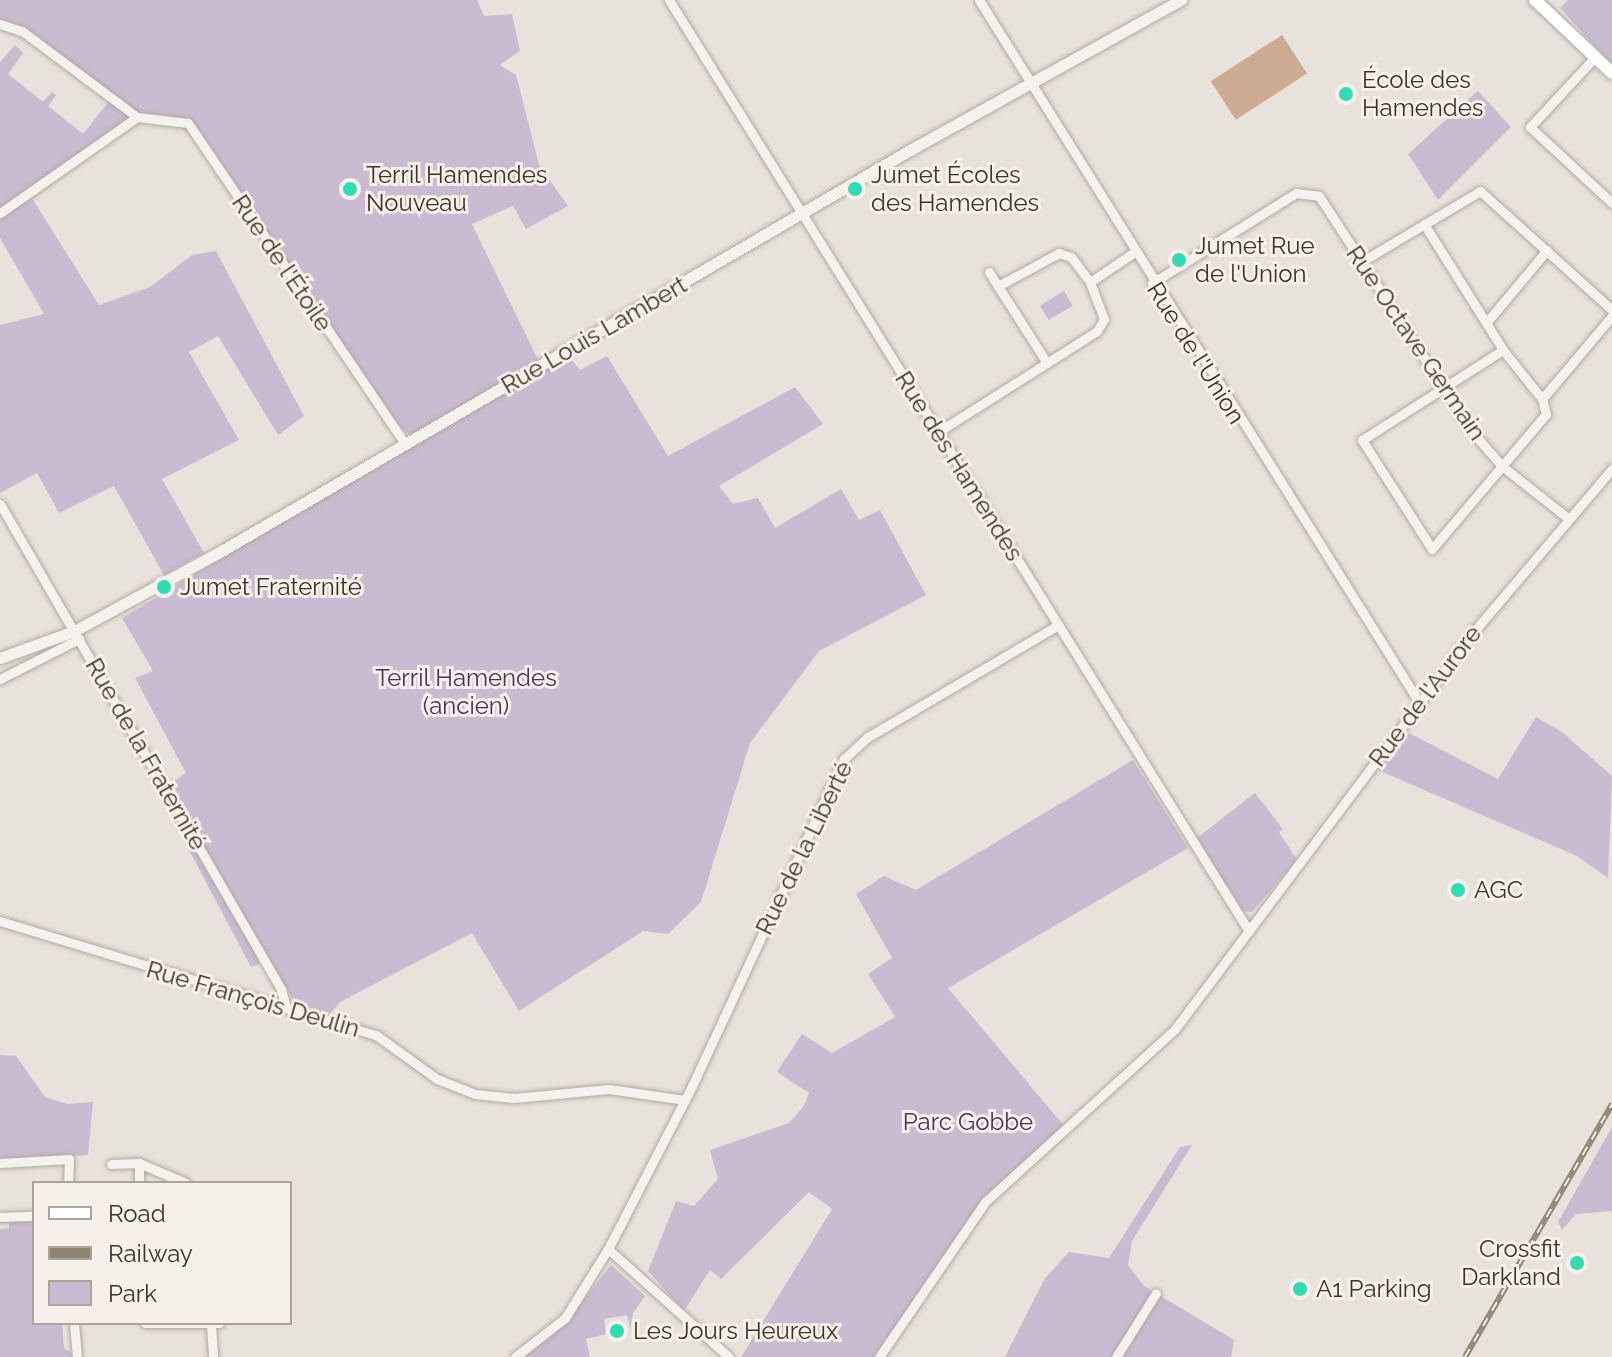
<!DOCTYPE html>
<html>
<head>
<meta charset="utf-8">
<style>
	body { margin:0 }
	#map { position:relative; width:1612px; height:1357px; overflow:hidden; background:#e7e2db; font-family:Raleway,sans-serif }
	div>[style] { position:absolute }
	.green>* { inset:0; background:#cbbbd2; transform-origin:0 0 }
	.water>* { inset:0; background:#ccab92; transform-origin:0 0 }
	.roads { filter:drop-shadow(0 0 2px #b1aaa0) drop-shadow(0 0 2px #b1aaa0) }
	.minor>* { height:9px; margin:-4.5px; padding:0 4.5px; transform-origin:4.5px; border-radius:4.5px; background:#f5f2ee }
	.tertiary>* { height:11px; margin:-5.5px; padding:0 5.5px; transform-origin:5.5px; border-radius:5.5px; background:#f5f2ee }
	.secondary>* { height:12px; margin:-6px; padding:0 6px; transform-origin:6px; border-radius:6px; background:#fff }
	.rail>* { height:6px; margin-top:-3px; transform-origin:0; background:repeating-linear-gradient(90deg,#f5f0ea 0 9px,#928473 0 18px); box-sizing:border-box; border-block:2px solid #928473 }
	.dots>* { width:22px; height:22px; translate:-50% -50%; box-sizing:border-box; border:4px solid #f5f0ea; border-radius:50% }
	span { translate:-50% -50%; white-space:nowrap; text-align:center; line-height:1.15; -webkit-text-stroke:6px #f5f0ea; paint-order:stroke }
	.poi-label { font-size:24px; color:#3f3324 }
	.left { translate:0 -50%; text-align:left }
	.right { translate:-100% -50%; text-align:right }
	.street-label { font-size:24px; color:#3f3324 }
	.park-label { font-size:24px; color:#50305c }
	.legend { position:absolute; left:32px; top:1181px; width:260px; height:144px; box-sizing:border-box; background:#f5f0ea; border:2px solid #aca49b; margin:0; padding:10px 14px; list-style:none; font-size:24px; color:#3f3324 }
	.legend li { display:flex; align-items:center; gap:16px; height:40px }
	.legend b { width:40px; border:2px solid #aca49b }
</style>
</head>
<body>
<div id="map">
	<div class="green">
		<i style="clip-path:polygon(0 0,477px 0,484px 16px,512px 14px,520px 51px,500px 65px,516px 75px,539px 165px,568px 206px,526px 229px,513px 206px,472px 224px,541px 366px,568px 355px,580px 370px,607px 356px,668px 456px,795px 387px,823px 424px,719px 486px,733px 504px,758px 498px,775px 528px,841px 489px,859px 520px,880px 510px,926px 595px,819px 651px,750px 743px,701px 902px,668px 934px,643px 931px,519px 1011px,472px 933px,340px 1002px,328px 1016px,290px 1007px,292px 998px,263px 949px,258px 953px,259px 964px,251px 967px,172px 818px,184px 811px,169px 785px,186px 773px,135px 678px,153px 671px,122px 618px,418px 441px,378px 410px,189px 132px,155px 116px,137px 117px,0 213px,0 62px,15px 45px,23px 53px,8px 74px,43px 102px,52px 92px,56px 95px,48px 106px,83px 134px,111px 99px,41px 45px,0 24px)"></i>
		<i style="clip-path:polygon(1568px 0,1612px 0,1612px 65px,1560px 8px)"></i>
		<i style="clip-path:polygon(1478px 91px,1511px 127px,1438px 200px,1408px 154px)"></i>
		<i style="clip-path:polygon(30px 195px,99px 305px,150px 287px,192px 255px,216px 251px,304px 416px,278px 435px,218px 336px,189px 352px,239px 440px,162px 479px,204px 553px,164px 575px,114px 486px,59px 513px,37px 473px,0 493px,0 325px,44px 314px,0 238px,0 216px)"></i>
		<i style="left:1064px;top:291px;width:17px;height:28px;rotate:59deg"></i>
		<i style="clip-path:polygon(1536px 717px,1562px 732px,1612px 776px,1608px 878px,1577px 856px,1378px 770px,1409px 733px,1498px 779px)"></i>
		<i style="clip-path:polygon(1133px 760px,1188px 848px,948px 988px,1066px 1128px,985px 1202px,879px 1357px,741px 1357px,832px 1209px,809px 1192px,721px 1279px,710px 1270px,684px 1311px,648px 1271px,676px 1201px,694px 1206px,718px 1179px,710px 1150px,789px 1123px,803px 1107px,809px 1093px,777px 1072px,802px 1034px,832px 1053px,895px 1017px,868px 974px,892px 958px,856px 894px,884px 876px,916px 890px)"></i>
		<i style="clip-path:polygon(1255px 793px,1283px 829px,1279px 832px,1297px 860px,1252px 912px,1242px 911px,1197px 838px)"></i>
		<i style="clip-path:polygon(0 1055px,16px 1056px,45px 1097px,67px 1104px,93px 1102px,88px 1155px,0 1161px)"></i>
		<i style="clip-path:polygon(1612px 1127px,1612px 1211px,1576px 1214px,1562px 1230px,1558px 1222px)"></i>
		<i style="clip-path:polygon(1192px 1145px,1132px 1241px,1128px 1265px,1144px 1286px,1234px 1340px,1231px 1357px,1005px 1357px,1045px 1278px,1069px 1252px,1109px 1258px,1180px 1147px)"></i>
		<i style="clip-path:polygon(34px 1216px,34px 1323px,62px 1323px,64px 1348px,77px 1357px,0 1357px,0 1229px,9px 1228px,9px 1217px)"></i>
		<i style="clip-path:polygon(611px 1265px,645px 1296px,633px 1313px,630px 1329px,627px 1315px,604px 1319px,606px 1334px,586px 1339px,590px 1357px,525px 1357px,566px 1322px)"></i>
	</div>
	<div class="water">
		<i style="left:1282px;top:35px;width:46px;height:85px;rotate:57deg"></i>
	</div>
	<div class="roads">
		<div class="minor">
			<i style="left:669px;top:0;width:1097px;rotate:58.08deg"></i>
			<i style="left:979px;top:0;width:828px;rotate:57.92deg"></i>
			<i style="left:0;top:24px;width:23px;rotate:18deg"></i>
			<i style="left:22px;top:31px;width:144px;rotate:36.8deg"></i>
			<i style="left:1595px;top:57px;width:96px;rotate:132.9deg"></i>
			<i style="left:1530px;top:127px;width:112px;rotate:42.8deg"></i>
			<i style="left:0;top:213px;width:167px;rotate:-35deg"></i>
			<i style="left:137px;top:117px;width:51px;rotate:6.7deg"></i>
			<i style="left:188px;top:123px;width:387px;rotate:55.9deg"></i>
			<i style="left:1424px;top:224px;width:149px;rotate:57.9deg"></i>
			<i style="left:1503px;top:350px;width:63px;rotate:51.5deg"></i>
			<i style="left:1542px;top:399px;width:16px;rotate:75deg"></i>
			<i style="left:1546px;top:414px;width:177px;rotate:130.2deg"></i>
			<i style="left:1432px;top:549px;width:130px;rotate:-122.7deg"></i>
			<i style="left:1362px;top:440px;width:167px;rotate:-32.6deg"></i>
			<i style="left:1361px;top:262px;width:139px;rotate:-30.8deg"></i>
			<i style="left:1480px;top:191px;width:178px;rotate:42deg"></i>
			<i style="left:989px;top:272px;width:108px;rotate:57.5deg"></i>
			<i style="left:1090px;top:282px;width:52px;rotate:-34deg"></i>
			<i style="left:1152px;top:283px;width:170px;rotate:-32deg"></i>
			<i style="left:1296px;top:193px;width:23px;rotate:7deg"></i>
			<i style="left:1319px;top:196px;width:283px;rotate:57deg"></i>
			<i style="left:1473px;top:433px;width:44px;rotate:48.7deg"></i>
			<i style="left:1502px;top:466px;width:85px;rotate:38.3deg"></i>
			<i style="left:1486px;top:323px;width:95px;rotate:-50.1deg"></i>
			<i style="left:1542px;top:399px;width:109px;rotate:-49.9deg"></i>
			<i style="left:938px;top:432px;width:188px;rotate:-32.4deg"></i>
			<i style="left:1097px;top:331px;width:14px;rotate:-60deg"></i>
			<i style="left:1104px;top:319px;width:40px;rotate:-111deg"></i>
			<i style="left:1090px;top:282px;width:31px;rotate:-127deg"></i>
			<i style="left:1071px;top:257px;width:13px;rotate:-162deg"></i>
			<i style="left:1059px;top:253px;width:69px;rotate:151.6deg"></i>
			<i style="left:0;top:504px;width:561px;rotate:59.91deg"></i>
			<i style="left:281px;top:989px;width:20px;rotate:75deg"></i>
			<i style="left:0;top:679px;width:89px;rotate:-26.9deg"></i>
			<i style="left:0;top:921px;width:393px;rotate:16.9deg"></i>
			<i style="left:376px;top:1035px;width:75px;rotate:35.8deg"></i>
			<i style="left:437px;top:1079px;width:41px;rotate:21.5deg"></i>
			<i style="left:475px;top:1094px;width:39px;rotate:6deg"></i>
			<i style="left:514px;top:1098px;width:95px;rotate:-5.4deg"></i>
			<i style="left:609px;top:1089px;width:77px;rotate:8.2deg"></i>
			<i style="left:0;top:1163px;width:69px;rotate:-3.3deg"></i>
			<i style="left:69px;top:1159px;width:24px;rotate:92deg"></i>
			<i style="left:111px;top:1164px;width:28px;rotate:-2deg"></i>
			<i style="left:139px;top:1183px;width:20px;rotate:-90deg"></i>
			<i style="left:139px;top:1163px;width:51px;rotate:23.1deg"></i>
			<i style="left:0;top:1217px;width:34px;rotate:-2deg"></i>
			<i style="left:608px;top:1249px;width:162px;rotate:41.8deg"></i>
			<i style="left:74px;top:1323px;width:34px;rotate:85deg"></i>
			<i style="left:145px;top:1323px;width:74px"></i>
			<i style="left:211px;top:1325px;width:32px;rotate:86deg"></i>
			<i style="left:515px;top:1357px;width:63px;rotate:-38deg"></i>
			<i style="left:565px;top:1318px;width:81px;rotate:-58.1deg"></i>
			<i style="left:608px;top:1249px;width:183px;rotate:-62.7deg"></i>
			<i style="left:692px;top:1086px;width:361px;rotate:-65.1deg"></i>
			<i style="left:844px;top:759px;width:33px;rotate:-43deg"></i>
			<i style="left:868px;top:737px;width:221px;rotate:-30.5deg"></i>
			<i style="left:879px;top:1357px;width:188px;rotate:-55.6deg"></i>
			<i style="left:985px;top:1202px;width:257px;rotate:-42.3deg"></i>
			<i style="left:1175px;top:1029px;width:493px;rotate:-53.1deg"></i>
			<i style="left:1471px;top:635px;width:218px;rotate:-49.7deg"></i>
			<i style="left:1116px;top:1357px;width:75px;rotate:-58deg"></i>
		</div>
		<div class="tertiary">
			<i style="left:0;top:658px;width:79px;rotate:-20deg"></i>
			<i style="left:74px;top:631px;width:170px;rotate:-28.5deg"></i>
			<i style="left:223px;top:550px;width:795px;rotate:-30.21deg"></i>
			<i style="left:910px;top:150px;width:310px;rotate:-29deg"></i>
		</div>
		<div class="secondary">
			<i style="left:1535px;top:0;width:106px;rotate:43.5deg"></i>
		</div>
	</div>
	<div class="rail">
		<i style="left:1465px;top:1357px;width:293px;rotate:-59.8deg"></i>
	</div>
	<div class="dots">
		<i style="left:1346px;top:94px;background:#31dcb5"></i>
		<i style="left:350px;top:189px;background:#31dcb5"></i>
		<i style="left:855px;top:189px;background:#31dcb5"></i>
		<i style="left:1179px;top:260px;background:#31dcb5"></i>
		<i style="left:164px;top:587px;background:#31dcb5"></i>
		<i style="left:1458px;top:890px;background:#31dcb5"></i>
		<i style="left:1577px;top:1263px;background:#31dcb5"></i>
		<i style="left:1300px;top:1289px;background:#31dcb5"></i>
		<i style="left:617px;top:1331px;background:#31dcb5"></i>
	</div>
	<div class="poi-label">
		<span class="left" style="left:1362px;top:94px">École des<br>Hamendes</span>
		<span class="left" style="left:366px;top:189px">Terril Hamendes<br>Nouveau</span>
		<span class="left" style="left:871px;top:189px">Jumet Écoles<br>des Hamendes</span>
		<span class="left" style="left:1195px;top:260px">Jumet Rue<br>de l'Union</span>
		<span class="left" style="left:180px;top:587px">Jumet Fraternité</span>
		<span class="left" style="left:1474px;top:890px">AGC</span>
		<span class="right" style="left:1561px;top:1263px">Crossfit<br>Darkland</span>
		<span class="left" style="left:1316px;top:1289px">A1 Parking</span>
		<span class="left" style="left:633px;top:1331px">Les Jours Heureux</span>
	</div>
	<div class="street-label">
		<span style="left:282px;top:263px;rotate:56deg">Rue de l'Étoile</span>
		<span style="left:594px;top:335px;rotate:-30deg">Rue Louis Lambert</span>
		<span style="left:1416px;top:343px;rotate:56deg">Rue Octave Germain</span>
		<span style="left:1196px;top:353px;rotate:58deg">Rue de l'Union</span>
		<span style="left:959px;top:466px;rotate:58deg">Rue des Hamendes</span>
		<span style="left:1425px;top:696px;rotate:-53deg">Rue de l'Aurore</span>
		<span style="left:146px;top:754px;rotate:60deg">Rue de la Fraternité</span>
		<span style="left:804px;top:848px;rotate:-64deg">Rue de la Liberté</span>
		<span style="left:253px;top:999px;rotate:16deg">Rue François Deulin</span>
	</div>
	<div class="park-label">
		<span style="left:466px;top:692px">Terril Hamendes<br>(ancien)</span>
		<span style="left:968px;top:1122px">Parc Gobbe</span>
	</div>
	<ul class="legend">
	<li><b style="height:10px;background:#fff"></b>Road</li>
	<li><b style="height:10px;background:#928473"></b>Railway</li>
	<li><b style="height:22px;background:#cbbbd2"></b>Park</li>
	</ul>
</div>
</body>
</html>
